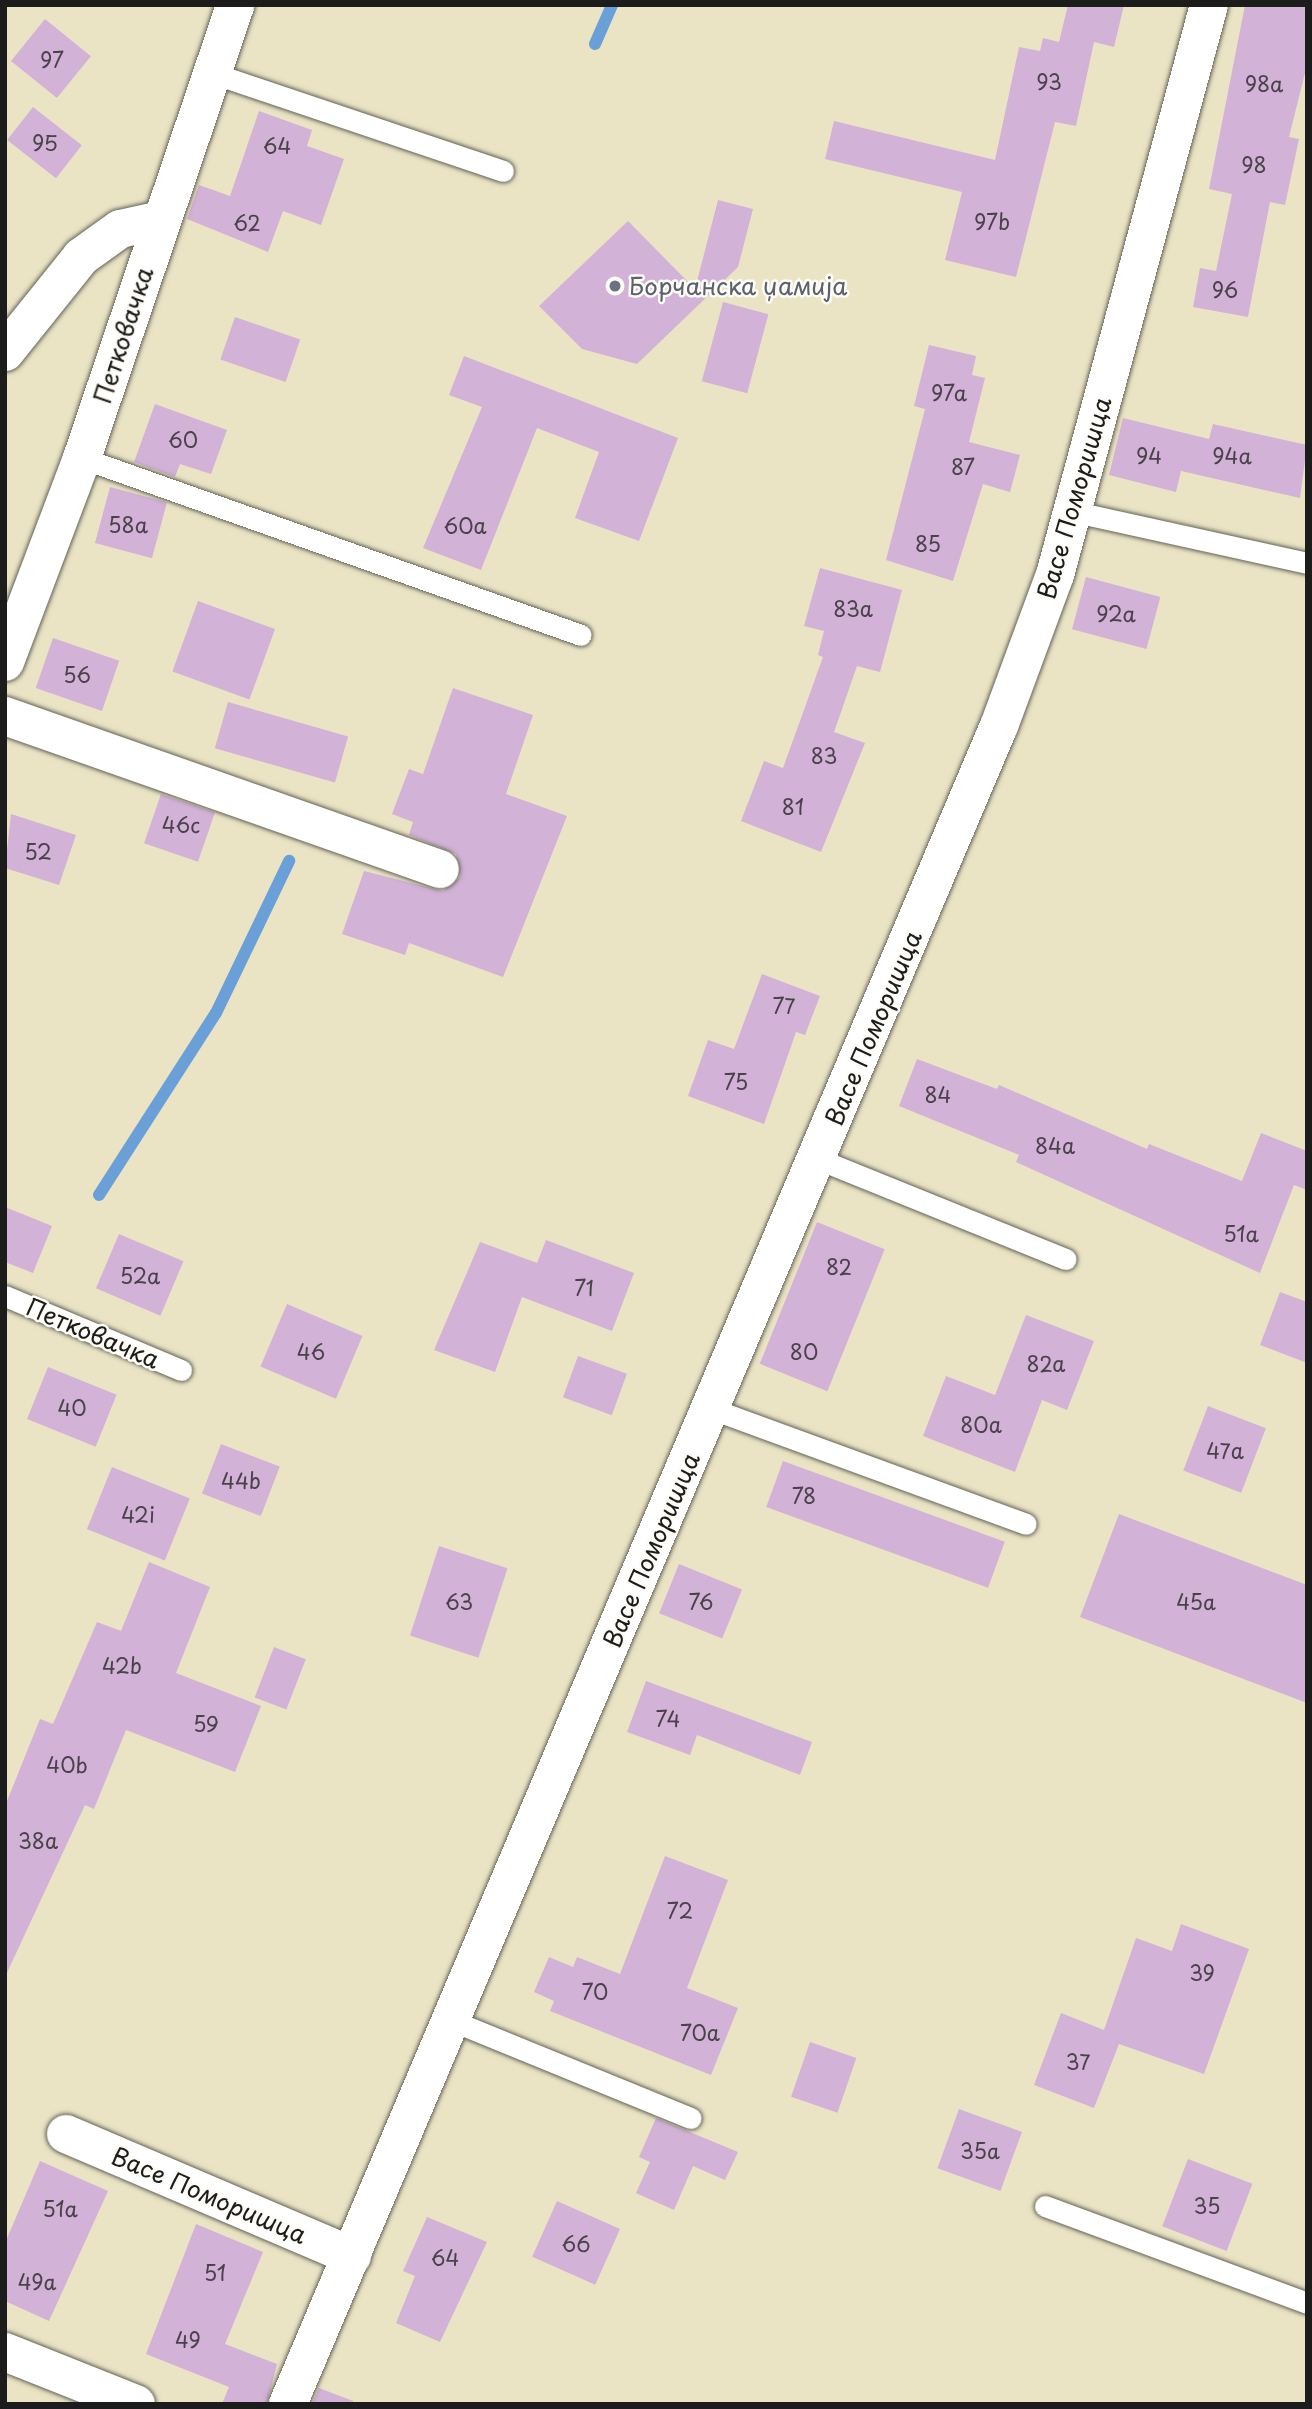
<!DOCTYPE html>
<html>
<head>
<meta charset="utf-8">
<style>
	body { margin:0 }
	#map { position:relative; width:1312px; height:2409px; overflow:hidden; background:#eae4c5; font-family:"Playpen Sans",sans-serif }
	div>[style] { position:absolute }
	.stream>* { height:12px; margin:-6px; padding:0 6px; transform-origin:6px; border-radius:6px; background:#6aa0d7 }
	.building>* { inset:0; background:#d2b2d7; transform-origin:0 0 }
	.roads { filter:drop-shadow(0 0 2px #646257) drop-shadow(0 0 2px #646257) }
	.service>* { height:21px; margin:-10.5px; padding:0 10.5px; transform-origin:10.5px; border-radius:10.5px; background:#fff }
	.minor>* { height:38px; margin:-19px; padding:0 19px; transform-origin:19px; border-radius:19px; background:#fff }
	.dots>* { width:19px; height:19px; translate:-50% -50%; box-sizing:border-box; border:4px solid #fdfcf7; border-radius:50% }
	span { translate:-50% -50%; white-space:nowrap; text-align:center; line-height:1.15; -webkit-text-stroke:5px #fdfcf7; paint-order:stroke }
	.number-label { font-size:21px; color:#4a424b }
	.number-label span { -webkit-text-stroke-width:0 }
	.worship-label { font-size:24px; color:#5b616d }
	.left { translate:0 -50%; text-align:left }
	.street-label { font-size:24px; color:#1c1c1c }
	.frame { position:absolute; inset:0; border:7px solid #1c1c1c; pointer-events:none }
</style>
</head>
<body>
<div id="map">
	<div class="stream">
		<i style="left:595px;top:44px;width:43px;rotate:-66.4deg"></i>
		<i style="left:99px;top:1195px;width:216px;rotate:-57.3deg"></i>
		<i style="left:216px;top:1013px;width:169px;rotate:-64.3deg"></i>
	</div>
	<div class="building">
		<i style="clip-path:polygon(1068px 5px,1124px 5px,1114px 47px,1094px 42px,1076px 126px,1055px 122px,1016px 277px,945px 260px,962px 192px,825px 159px,834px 121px,995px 160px,1019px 47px,1040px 51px,1043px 38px,1059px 42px)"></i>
		<i style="clip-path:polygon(1245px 5px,1307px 5px,1307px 65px,1289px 137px,1299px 139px,1285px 205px,1270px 202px,1248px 317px,1193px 307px,1200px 268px,1216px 271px,1232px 194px,1209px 189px)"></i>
		<i style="left:45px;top:19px;width:59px;height:54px;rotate:39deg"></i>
		<i style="left:33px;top:107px;width:62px;height:42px;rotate:38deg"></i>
		<i style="clip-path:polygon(259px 111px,312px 130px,307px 146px,344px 159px,321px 225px,283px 211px,268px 252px,187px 219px,199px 185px,230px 196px)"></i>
		<i style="clip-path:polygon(718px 200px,753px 209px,738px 267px,637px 364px,582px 349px,539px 306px,628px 221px,695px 289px)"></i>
		<i style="left:723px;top:302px;width:47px;height:82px;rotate:15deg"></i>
		<i style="left:235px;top:317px;width:69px;height:45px;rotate:19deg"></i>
		<i style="clip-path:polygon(929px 345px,976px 356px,972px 375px,985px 378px,969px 442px,1020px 455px,1010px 492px,983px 484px,953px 581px,886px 560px,925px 409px,914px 406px)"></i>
		<i style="clip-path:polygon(464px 356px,678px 438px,639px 541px,575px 518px,599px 452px,537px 428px,481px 570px,423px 548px,482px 407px,449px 395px)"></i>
		<i style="clip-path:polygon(155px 404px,227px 430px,211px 474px,180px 464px,175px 477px,134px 462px)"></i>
		<i style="clip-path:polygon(1123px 418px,1209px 439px,1213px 424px,1307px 445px,1300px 498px,1181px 471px,1176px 492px,1109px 475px)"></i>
		<i style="left:110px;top:487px;width:59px;height:58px;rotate:15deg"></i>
		<i style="clip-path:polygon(820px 568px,902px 590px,880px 672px,857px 666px,834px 732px,865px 743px,821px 852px,741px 821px,764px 761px,783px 768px,823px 657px,818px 655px,824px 631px,804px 626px)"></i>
		<i style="left:1086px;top:577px;width:77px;height:54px;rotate:15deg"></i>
		<i style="left:198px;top:601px;width:82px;height:75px;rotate:20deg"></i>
		<i style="left:53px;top:638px;width:70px;height:53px;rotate:19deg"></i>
		<i style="clip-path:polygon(453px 688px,533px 715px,506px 794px,567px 816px,503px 977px,409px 943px,405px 955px,342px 934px,364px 871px,443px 891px,460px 877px,456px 854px,409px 835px,413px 822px,392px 814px,409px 769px,423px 774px)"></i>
		<i style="left:228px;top:702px;width:125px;height:48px;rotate:16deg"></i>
		<i style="left:161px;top:794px;width:57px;height:52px;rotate:19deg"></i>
		<i style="clip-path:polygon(11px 814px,76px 835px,59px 885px,5px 868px)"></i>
		<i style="clip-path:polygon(762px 974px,820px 996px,805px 1035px,796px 1032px,764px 1124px,688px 1096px,708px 1040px,734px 1049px)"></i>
		<i style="clip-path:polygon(917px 1059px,997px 1089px,999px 1085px,1147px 1149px,1149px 1144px,1242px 1181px,1261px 1133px,1307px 1151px,1307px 1190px,1294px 1185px,1260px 1273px,1016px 1162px,1019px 1155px,899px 1106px)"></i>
		<i style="clip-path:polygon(5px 1207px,52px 1226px,33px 1273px,5px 1262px)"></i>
		<i style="left:817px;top:1222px;width:73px;height:153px;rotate:22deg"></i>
		<i style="left:119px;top:1234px;width:70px;height:59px;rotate:23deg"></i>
		<i style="clip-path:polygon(546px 1240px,634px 1273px,612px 1331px,522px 1297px,495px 1372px,434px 1350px,480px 1242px,537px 1263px)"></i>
		<i style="clip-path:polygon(1280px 1292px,1307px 1302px,1307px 1363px,1260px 1345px)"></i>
		<i style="left:287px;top:1304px;width:82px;height:68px;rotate:23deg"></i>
		<i style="clip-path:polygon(1026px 1315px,1094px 1341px,1067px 1410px,1042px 1400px,1015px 1472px,923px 1436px,946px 1376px,995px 1395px)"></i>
		<i style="left:578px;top:1356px;width:52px;height:44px;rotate:20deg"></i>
		<i style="left:48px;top:1367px;width:74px;height:56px;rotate:22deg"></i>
		<i style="left:1208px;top:1406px;width:62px;height:69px;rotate:21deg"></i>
		<i style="left:221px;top:1444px;width:63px;height:53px;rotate:21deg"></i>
		<i style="left:783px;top:1461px;width:236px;height:49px;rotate:20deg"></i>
		<i style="left:112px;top:1467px;width:84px;height:67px;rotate:22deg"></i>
		<i style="clip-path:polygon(1119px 1514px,1307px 1585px,1307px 1703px,1080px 1617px)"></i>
		<i style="left:439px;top:1546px;width:72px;height:94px;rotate:18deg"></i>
		<i style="clip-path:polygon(149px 1562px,210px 1587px,176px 1673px,261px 1706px,235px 1772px,126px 1730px,94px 1809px,85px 1805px,5px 1977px,5px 1806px,40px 1719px,53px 1724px,97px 1622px,121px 1631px)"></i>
		<i style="left:679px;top:1564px;width:68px;height:53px;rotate:22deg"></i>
		<i style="left:274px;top:1647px;width:34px;height:54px;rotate:21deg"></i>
		<i style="clip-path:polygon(646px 1681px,812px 1742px,800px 1775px,697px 1735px,690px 1755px,627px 1732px)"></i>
		<i style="clip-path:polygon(665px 1856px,728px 1880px,687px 1988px,738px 2008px,711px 2075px,550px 2011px,554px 2001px,534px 1992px,549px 1957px,573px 1967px,577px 1957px,620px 1974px)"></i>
		<i style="clip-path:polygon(1181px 1924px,1249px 1949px,1204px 2074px,1119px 2044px,1094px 2108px,1034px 2085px,1061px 2013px,1104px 2030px,1136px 1938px,1172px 1951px)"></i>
		<i style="left:810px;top:2042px;width:49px;height:58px;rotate:19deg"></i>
		<i style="left:959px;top:2109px;width:67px;height:63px;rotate:20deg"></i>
		<i style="clip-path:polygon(656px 2118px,738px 2152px,725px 2180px,693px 2166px,674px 2210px,636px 2193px,650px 2162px,639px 2157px)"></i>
		<i style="left:1188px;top:2159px;width:69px;height:72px;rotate:21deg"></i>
		<i style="clip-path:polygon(40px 2161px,108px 2191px,49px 2321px,5px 2301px,5px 2243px)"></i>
		<i style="left:557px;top:2201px;width:69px;height:61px;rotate:24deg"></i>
		<i style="clip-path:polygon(427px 2217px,487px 2242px,440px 2342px,396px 2323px,415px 2276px,403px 2271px)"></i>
		<i style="clip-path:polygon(196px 2224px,263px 2252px,225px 2344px,277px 2364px,267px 2404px,222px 2404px,229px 2387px,146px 2354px)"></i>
		<i style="clip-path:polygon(319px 2388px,353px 2401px,353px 2404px,312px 2404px)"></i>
	</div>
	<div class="roads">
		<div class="service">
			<i style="left:212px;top:73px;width:307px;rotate:18.6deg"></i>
			<i style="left:82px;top:458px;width:529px;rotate:19.53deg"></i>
			<i style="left:1071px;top:511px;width:242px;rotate:12.4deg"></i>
			<i style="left:818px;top:1159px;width:267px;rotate:22deg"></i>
			<i style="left:5px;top:1296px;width:191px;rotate:22.8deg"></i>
			<i style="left:712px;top:1409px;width:334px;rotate:20.1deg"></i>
			<i style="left:448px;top:2019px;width:262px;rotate:22.2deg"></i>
			<i style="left:1045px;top:2206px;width:279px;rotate:20.3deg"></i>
		</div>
		<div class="minor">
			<i style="left:5px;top:352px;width:122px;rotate:-51.3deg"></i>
			<i style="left:81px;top:257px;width:48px;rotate:-35.7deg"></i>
			<i style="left:120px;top:229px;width:42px;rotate:-12.4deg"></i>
			<i style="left:5px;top:662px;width:218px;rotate:-69.3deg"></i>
			<i style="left:82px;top:458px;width:478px;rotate:-71.3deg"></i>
			<i style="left:5px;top:716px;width:461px;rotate:19.4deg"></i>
			<i style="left:66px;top:2134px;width:311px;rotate:23.1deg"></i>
			<i style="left:5px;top:2352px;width:141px;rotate:21.7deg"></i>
			<i style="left:288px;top:2404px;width:1822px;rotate:-67.04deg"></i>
			<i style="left:999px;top:726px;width:161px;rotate:-69.7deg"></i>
			<i style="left:1055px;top:575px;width:590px;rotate:-74.88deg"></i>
		</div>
	</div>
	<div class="dots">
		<i style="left:615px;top:286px;background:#6b7280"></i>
	</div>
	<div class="number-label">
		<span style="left:52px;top:59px">97</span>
		<span style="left:1049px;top:81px">93</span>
		<span style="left:1264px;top:83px">98a</span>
		<span style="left:45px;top:142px">95</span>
		<span style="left:277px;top:145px">64</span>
		<span style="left:1254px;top:164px">98</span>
		<span style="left:992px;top:221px">97b</span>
		<span style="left:247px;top:222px">62</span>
		<span style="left:1225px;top:289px">96</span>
		<span style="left:949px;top:392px">97a</span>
		<span style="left:183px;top:439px">60</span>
		<span style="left:1149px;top:455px">94</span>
		<span style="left:1232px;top:455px">94a</span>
		<span style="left:963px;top:466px">87</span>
		<span style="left:128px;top:524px">58a</span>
		<span style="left:465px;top:525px">60a</span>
		<span style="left:928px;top:543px">85</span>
		<span style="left:853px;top:608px">83a</span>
		<span style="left:1116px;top:613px">92a</span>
		<span style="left:77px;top:674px">56</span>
		<span style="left:824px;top:755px">83</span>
		<span style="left:793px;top:806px">81</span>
		<span style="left:181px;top:824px">46c</span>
		<span style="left:38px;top:851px">52</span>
		<span style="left:784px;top:1005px">77</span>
		<span style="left:736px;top:1081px">75</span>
		<span style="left:938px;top:1094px">84</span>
		<span style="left:1055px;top:1145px">84a</span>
		<span style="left:1241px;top:1233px">51a</span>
		<span style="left:839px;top:1266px">82</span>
		<span style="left:140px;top:1275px">52a</span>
		<span style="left:584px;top:1287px">71</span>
		<span style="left:311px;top:1351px">46</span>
		<span style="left:804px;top:1351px">80</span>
		<span style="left:1046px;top:1363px">82a</span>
		<span style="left:72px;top:1407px">40</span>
		<span style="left:981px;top:1424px">80a</span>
		<span style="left:1225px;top:1450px">47a</span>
		<span style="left:241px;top:1480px">44b</span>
		<span style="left:804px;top:1495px">78</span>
		<span style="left:138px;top:1514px">42i</span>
		<span style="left:459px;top:1601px">63</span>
		<span style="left:701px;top:1601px">76</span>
		<span style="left:1196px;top:1601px">45a</span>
		<span style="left:122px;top:1665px">42b</span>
		<span style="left:668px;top:1718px">74</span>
		<span style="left:206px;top:1723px">59</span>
		<span style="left:67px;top:1764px">40b</span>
		<span style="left:38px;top:1840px">38a</span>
		<span style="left:680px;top:1910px">72</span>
		<span style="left:1202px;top:1972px">39</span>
		<span style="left:595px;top:1991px">70</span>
		<span style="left:700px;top:2032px">70a</span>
		<span style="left:1078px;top:2061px">37</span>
		<span style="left:980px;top:2150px">35a</span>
		<span style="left:1207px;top:2205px">35</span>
		<span style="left:60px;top:2208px">51a</span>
		<span style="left:576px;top:2243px">66</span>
		<span style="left:445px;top:2257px">64</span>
		<span style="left:215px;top:2272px">51</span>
		<span style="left:37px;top:2281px">49a</span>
		<span style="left:188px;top:2339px">49</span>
	</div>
	<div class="worship-label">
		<span class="left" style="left:629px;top:286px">Борчанска џамија</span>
	</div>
	<div class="street-label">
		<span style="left:123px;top:335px;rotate:-72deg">Петковачка</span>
		<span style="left:1074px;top:498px;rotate:-74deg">Васе Поморишца</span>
		<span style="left:873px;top:1028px;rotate:-67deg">Васе Поморишца</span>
		<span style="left:93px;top:1333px;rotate:23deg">Петковачка</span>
		<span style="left:651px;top:1550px;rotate:-67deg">Васе Поморишца</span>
		<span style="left:209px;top:2195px;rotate:23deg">Васе Поморишца</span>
	</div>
	<div class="frame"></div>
</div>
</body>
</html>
